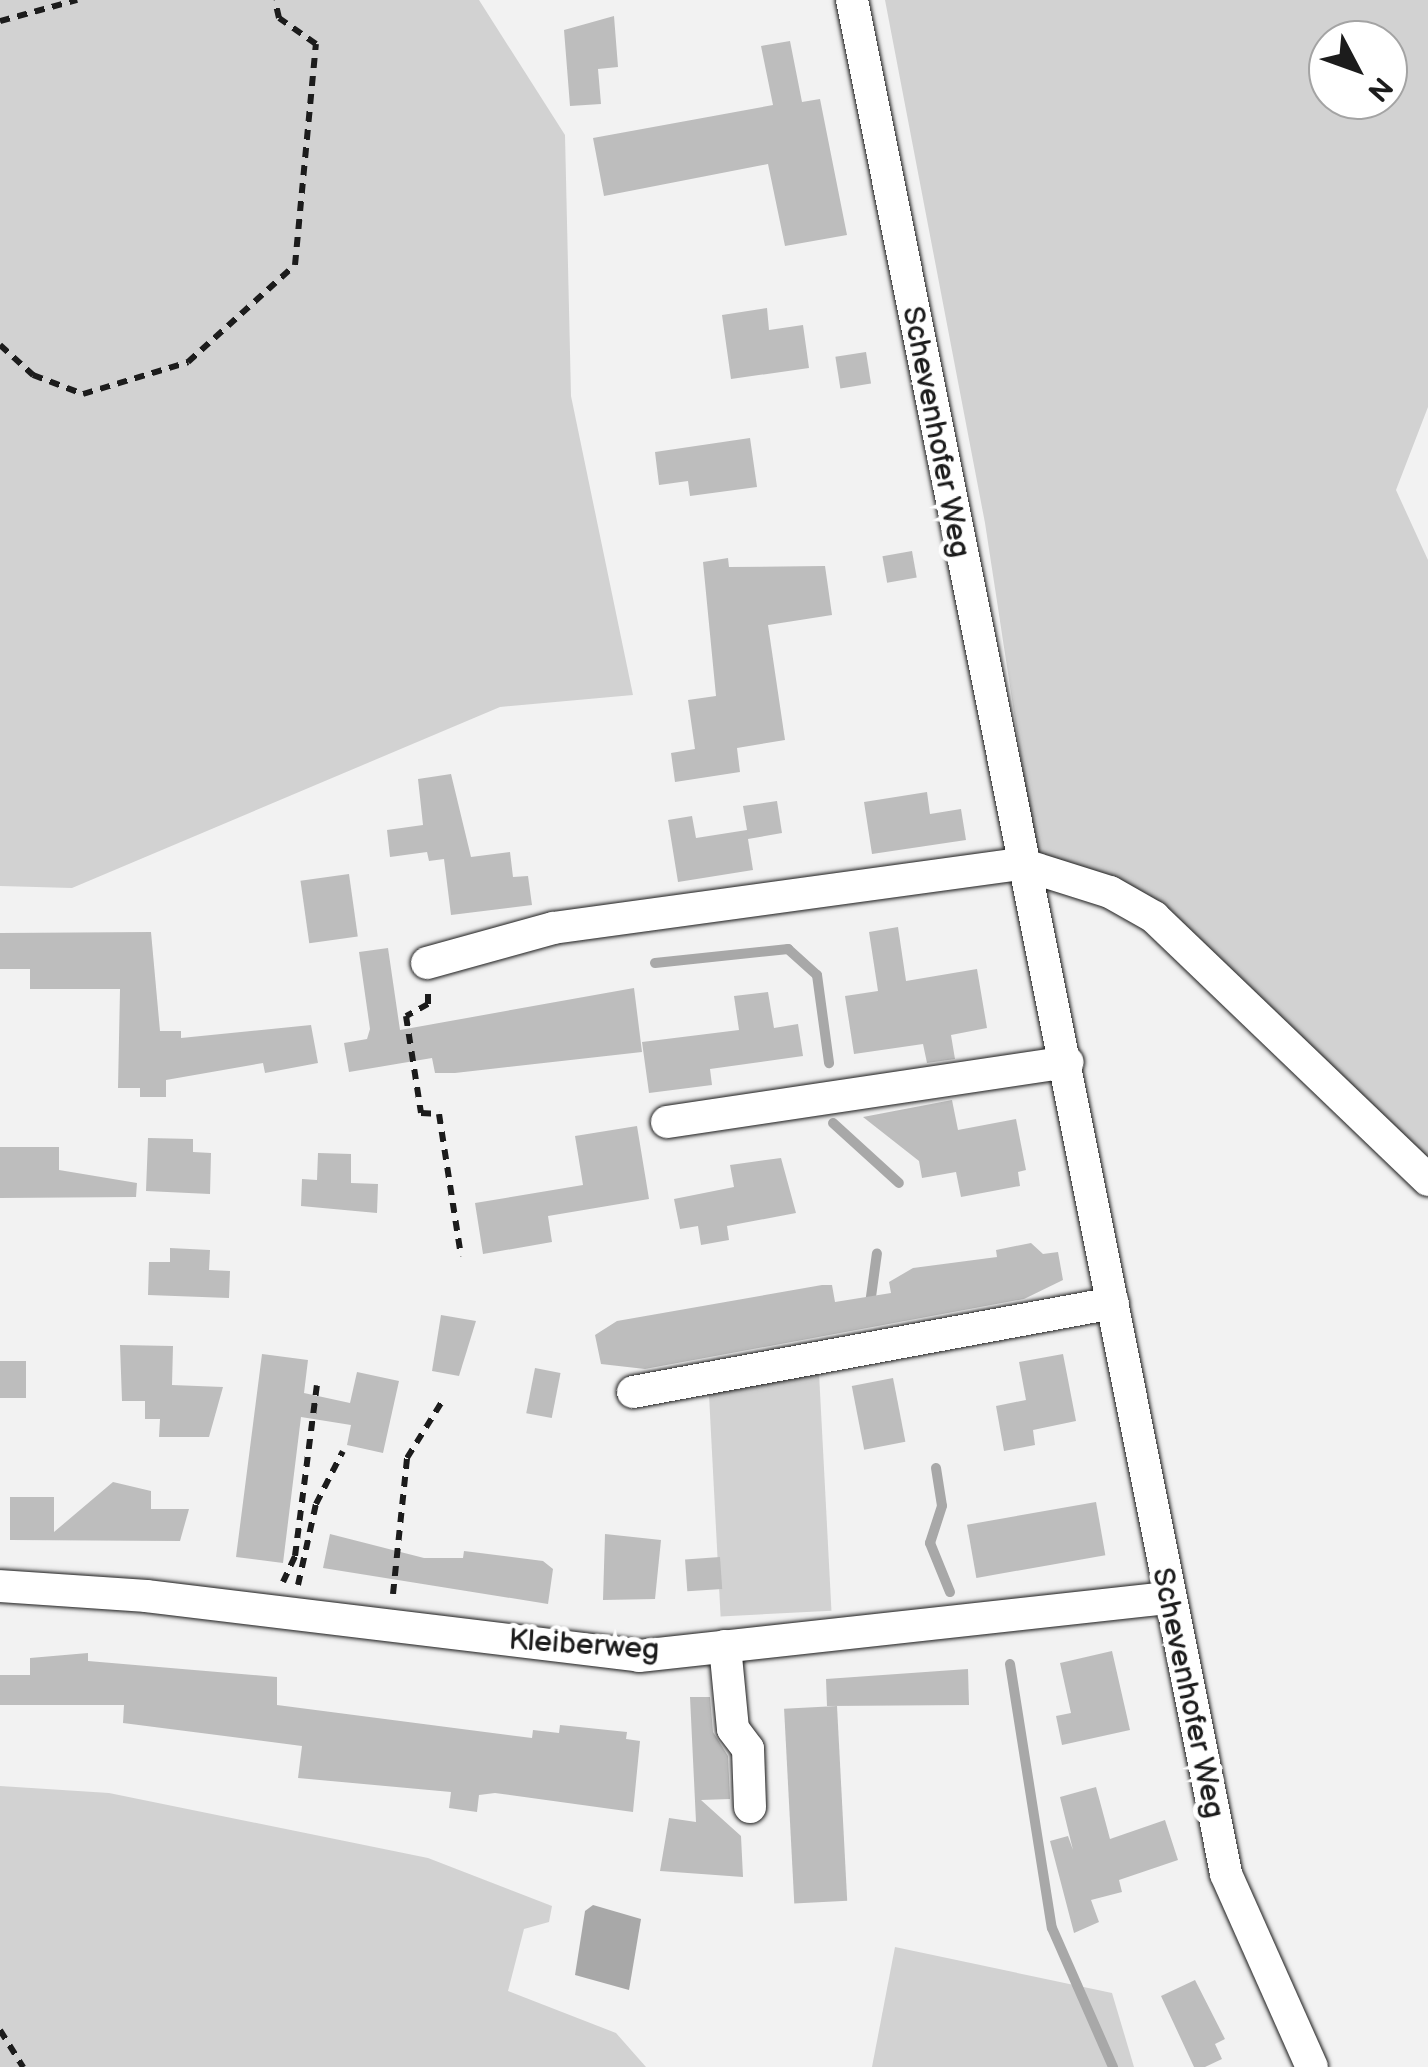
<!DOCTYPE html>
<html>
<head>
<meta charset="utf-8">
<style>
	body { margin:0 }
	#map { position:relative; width:1428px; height:2067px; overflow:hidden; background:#f2f2f2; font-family:"Balsamiq Sans",sans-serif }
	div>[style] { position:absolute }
	.green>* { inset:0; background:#d2d2d2; transform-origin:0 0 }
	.water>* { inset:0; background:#a8a8a8 }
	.stream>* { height:10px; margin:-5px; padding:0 5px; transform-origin:5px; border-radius:5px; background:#a8a8a8 }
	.building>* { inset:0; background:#bdbdbd; transform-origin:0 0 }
	.path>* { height:6px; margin-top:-3px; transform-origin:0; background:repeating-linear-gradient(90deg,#1c1c1c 0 10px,transparent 0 18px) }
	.roads { filter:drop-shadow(0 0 2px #1c1c1c) drop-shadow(0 0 2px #1c1c1c) }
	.minor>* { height:32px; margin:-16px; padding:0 16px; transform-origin:16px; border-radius:16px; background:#fff }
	span { translate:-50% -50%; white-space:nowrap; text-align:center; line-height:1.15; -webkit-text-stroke:10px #fff; paint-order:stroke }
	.street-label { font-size:30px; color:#1c1c1c }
	.north { position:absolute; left:1308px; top:20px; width:100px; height:100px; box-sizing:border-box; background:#fff; border:2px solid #a4a4a4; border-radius:50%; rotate:131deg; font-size:28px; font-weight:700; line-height:40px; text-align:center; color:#1c1c1c }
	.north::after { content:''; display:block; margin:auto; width:35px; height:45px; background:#1c1c1c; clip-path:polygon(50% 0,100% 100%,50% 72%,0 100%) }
</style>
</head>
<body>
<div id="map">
	<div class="green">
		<i style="clip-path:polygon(0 0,479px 0,565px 135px,571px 396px,633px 695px,500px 707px,72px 888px,0 886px)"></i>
		<i style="clip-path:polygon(evenodd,885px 0,1428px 0,1428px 407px,1396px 490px,1428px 560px,1428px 1170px,1163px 907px,1037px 863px,985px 523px,885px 0,1328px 40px,1388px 40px,1388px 100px,1328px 100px,1328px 40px)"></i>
		<i style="left:819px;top:1373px;width:238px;height:111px;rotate:87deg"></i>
		<i style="clip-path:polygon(0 1786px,109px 1793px,428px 1858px,552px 1906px,549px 1922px,524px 1929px,508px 1991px,616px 2033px,646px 2067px,0 2067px)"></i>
		<i style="clip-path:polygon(895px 1947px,1112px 1993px,1134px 2067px,872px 2067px)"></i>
	</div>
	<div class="water">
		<i style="clip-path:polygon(593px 1905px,641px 1919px,629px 1990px,575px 1975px,585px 1911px)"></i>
	</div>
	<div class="stream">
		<i style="left:655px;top:963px;width:134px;rotate:-6deg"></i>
		<i style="left:788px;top:949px;width:39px;rotate:42deg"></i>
		<i style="left:817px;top:975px;width:89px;rotate:82.2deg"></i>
		<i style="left:833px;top:1123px;width:89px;rotate:42.3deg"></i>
		<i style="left:870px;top:1304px;width:51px;rotate:-82.2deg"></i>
		<i style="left:936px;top:1468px;width:38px;rotate:81deg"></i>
		<i style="left:942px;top:1506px;width:39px;rotate:108deg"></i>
		<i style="left:930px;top:1543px;width:53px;rotate:67.8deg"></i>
		<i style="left:1010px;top:1664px;width:267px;rotate:81deg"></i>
		<i style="left:1052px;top:1928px;width:152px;rotate:66.3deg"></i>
	</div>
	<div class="building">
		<i style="clip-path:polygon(614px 16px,618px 67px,598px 69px,601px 104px,570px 106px,564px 30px)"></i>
		<i style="clip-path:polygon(790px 41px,802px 102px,820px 99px,847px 235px,785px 246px,768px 164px,604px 196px,593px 138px,773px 105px,761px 46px)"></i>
		<i style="clip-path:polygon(767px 308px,769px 330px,803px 325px,809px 368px,731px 379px,722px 315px)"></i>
		<i style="left:866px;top:352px;width:32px;height:31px;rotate:81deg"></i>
		<i style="clip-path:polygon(750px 438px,757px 487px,690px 496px,688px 481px,659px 485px,655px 452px)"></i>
		<i style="left:912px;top:551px;width:27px;height:30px;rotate:80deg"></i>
		<i style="clip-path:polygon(728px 558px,729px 567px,825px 566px,832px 615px,768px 625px,785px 740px,737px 748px,740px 772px,675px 782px,671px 753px,695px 749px,688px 700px,716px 696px,703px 562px)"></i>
		<i style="clip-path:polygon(451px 774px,471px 857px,510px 852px,513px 877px,528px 876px,532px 905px,451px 915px,444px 859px,429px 861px,427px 852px,390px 857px,387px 830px,423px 825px,418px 779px)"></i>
		<i style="clip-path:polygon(927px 792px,930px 814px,961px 809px,966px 840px,872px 854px,864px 802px)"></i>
		<i style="clip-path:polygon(777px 801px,782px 833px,748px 839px,753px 870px,678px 882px,668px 820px,692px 816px,696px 838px,747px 830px,743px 806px)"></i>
		<i style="left:349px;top:874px;width:63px;height:49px;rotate:82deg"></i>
		<i style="clip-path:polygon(898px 927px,906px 981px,977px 969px,987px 1028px,951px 1035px,955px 1059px,927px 1063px,923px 1044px,854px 1054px,845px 996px,878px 991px,869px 932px)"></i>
		<i style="clip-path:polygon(151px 932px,160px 1031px,181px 1031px,181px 1038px,311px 1025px,318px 1063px,265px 1073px,263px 1063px,166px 1080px,166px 1097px,140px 1097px,140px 1088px,118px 1088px,120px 989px,30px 989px,30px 969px,0 969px,0 933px)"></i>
		<i style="clip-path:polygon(388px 948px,400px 1030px,634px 988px,642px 1052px,455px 1073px,435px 1073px,432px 1058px,349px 1072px,344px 1043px,367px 1039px,370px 1029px,359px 952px)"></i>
		<i style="clip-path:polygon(768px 992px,774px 1028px,798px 1024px,803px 1056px,710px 1069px,712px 1085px,649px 1093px,642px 1042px,739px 1030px,734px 996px)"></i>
		<i style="clip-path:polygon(952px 1100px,958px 1130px,1016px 1119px,1026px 1170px,1018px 1172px,1020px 1186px,961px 1197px,956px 1172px,922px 1178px,919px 1161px,863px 1117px)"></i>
		<i style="clip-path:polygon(637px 1126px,649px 1199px,548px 1216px,552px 1242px,483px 1254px,475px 1203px,583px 1185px,575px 1136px)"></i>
		<i style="clip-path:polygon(148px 1138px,193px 1139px,193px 1152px,211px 1153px,210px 1194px,146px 1191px)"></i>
		<i style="clip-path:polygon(0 1147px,59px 1147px,59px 1170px,137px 1183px,136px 1197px,0 1198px)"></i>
		<i style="clip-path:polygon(318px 1153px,351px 1154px,351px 1183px,378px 1184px,377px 1213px,301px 1206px,302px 1179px,317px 1180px)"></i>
		<i style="clip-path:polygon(781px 1158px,796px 1213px,727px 1226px,729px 1240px,701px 1245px,698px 1226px,680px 1229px,674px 1199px,734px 1187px,730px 1165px)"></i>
		<i style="clip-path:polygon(1031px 1243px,1043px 1254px,1058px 1252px,1063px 1280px,1024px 1299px,645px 1369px,601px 1364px,595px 1335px,617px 1321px,822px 1285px,832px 1285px,835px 1302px,891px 1293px,889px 1282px,913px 1268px,997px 1257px,996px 1250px)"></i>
		<i style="clip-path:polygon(170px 1248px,210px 1250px,209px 1270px,230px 1271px,229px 1298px,148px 1295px,149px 1262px,170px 1262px)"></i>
		<i style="clip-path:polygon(441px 1315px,476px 1321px,459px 1376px,432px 1371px)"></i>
		<i style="clip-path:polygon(120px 1345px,173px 1346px,172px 1385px,223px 1387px,209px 1437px,159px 1437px,160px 1419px,145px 1419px,145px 1401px,122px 1401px)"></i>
		<i style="clip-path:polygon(262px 1354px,308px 1360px,304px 1393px,350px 1403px,357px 1372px,399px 1381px,383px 1453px,347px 1445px,351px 1425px,301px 1417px,283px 1563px,236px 1557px)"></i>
		<i style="clip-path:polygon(1063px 1354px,1076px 1421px,1033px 1430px,1035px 1445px,1004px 1451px,996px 1406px,1026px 1400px,1019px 1362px)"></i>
		<i style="left:0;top:1361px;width:26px;height:37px"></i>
		<i style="left:535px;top:1368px;width:26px;height:46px;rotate:11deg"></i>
		<i style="left:893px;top:1378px;width:65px;height:42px;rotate:79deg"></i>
		<i style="clip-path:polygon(113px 1482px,151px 1491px,151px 1509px,189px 1509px,180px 1541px,10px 1540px,10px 1497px,54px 1497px,54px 1532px)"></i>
		<i style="left:1096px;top:1502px;width:54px;height:131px;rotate:80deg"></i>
		<i style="clip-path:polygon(330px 1534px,424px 1558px,463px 1558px,464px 1551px,543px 1561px,553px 1569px,548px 1604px,323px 1568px)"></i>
		<i style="clip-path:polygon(605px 1534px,661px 1540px,655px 1599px,603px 1600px)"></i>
		<i style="left:720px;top:1557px;width:32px;height:35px;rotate:86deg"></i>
		<i style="clip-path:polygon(1112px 1651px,1130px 1730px,1062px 1745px,1056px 1716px,1071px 1713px,1060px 1663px)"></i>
		<i style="clip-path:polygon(88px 1653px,88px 1661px,277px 1677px,277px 1705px,532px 1738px,533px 1730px,559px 1733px,560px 1725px,627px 1732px,626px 1739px,640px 1741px,633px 1812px,495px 1793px,479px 1795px,477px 1812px,449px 1808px,451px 1792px,298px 1778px,302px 1746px,123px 1723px,124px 1705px,0 1705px,0 1675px,30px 1675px,30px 1658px)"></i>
		<i style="clip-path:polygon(968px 1669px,969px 1705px,827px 1706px,826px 1679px)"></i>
		<i style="clip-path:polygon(690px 1697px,710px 1697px,713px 1732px,728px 1756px,730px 1799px,701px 1800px,741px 1836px,743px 1877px,660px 1871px,669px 1818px,696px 1822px)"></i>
		<i style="left:837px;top:1706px;width:195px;height:53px;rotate:87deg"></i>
		<i style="clip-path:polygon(1096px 1787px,1110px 1839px,1165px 1820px,1178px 1860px,1119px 1880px,1122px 1892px,1091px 1900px,1099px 1922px,1074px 1933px,1050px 1841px,1068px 1836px,1073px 1850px,1060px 1797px)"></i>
		<i style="clip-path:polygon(1195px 1980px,1225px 2039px,1215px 2044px,1222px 2059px,1205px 2067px,1194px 2067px,1161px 1996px)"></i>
	</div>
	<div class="path">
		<i style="left:0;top:21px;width:80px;rotate:-15.3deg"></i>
		<i style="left:0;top:345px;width:45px;rotate:42.3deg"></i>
		<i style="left:33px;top:375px;width:53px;rotate:20.8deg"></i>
		<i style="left:83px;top:394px;width:110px;rotate:-16.9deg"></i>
		<i style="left:188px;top:362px;width:144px;rotate:-42.2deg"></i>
		<i style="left:295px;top:265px;width:222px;rotate:-84.6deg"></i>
		<i style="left:316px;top:44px;width:45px;rotate:-144.9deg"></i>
		<i style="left:279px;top:18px;width:18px;rotate:-103deg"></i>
		<i style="left:428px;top:994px;width:10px;rotate:90deg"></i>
		<i style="left:428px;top:1004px;width:25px;rotate:151deg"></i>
		<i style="left:406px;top:1016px;width:98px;rotate:81.2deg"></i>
		<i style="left:421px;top:1113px;width:18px;rotate:3deg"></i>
		<i style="left:439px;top:1114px;width:144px;rotate:81.2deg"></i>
		<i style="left:283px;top:1582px;width:29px;rotate:-65deg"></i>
		<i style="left:295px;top:1556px;width:172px;rotate:-82.7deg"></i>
		<i style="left:298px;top:1585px;width:83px;rotate:-77.5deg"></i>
		<i style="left:316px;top:1504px;width:59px;rotate:-63deg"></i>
		<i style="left:393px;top:1594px;width:137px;rotate:-84.1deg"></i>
		<i style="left:407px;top:1458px;width:68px;rotate:-58.2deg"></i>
		<i style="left:0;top:2030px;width:44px;rotate:58.1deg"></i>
	</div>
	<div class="roads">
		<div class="minor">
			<i style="left:852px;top:0;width:1911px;rotate:78.71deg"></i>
			<i style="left:1226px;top:1874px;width:211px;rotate:66deg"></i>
			<i style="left:427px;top:963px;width:131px;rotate:-15.5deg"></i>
			<i style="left:553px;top:928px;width:472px;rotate:-7.8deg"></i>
			<i style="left:1021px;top:864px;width:93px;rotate:17.5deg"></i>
			<i style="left:1110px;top:892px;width:51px;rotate:29.6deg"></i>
			<i style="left:1154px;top:917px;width:380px;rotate:43.8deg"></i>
			<i style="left:667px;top:1122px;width:405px;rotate:-8.5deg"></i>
			<i style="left:633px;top:1392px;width:488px;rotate:-10.5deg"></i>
			<i style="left:0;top:1586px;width:146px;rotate:3.9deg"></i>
			<i style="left:146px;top:1596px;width:497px;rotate:6.9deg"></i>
			<i style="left:639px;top:1656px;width:531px;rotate:-6.27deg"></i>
			<i style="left:725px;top:1646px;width:83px;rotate:84.5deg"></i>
			<i style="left:733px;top:1729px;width:25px;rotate:53deg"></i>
			<i style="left:748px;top:1749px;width:58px;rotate:88deg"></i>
		</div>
	</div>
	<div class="street-label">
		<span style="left:936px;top:432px;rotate:79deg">Schevenhofer Weg</span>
		<span style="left:584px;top:1645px;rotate:4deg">Kleiberweg</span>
		<span style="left:1188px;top:1693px;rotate:78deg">Schevenhofer Weg</span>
	</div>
	<div class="north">N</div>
</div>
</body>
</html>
